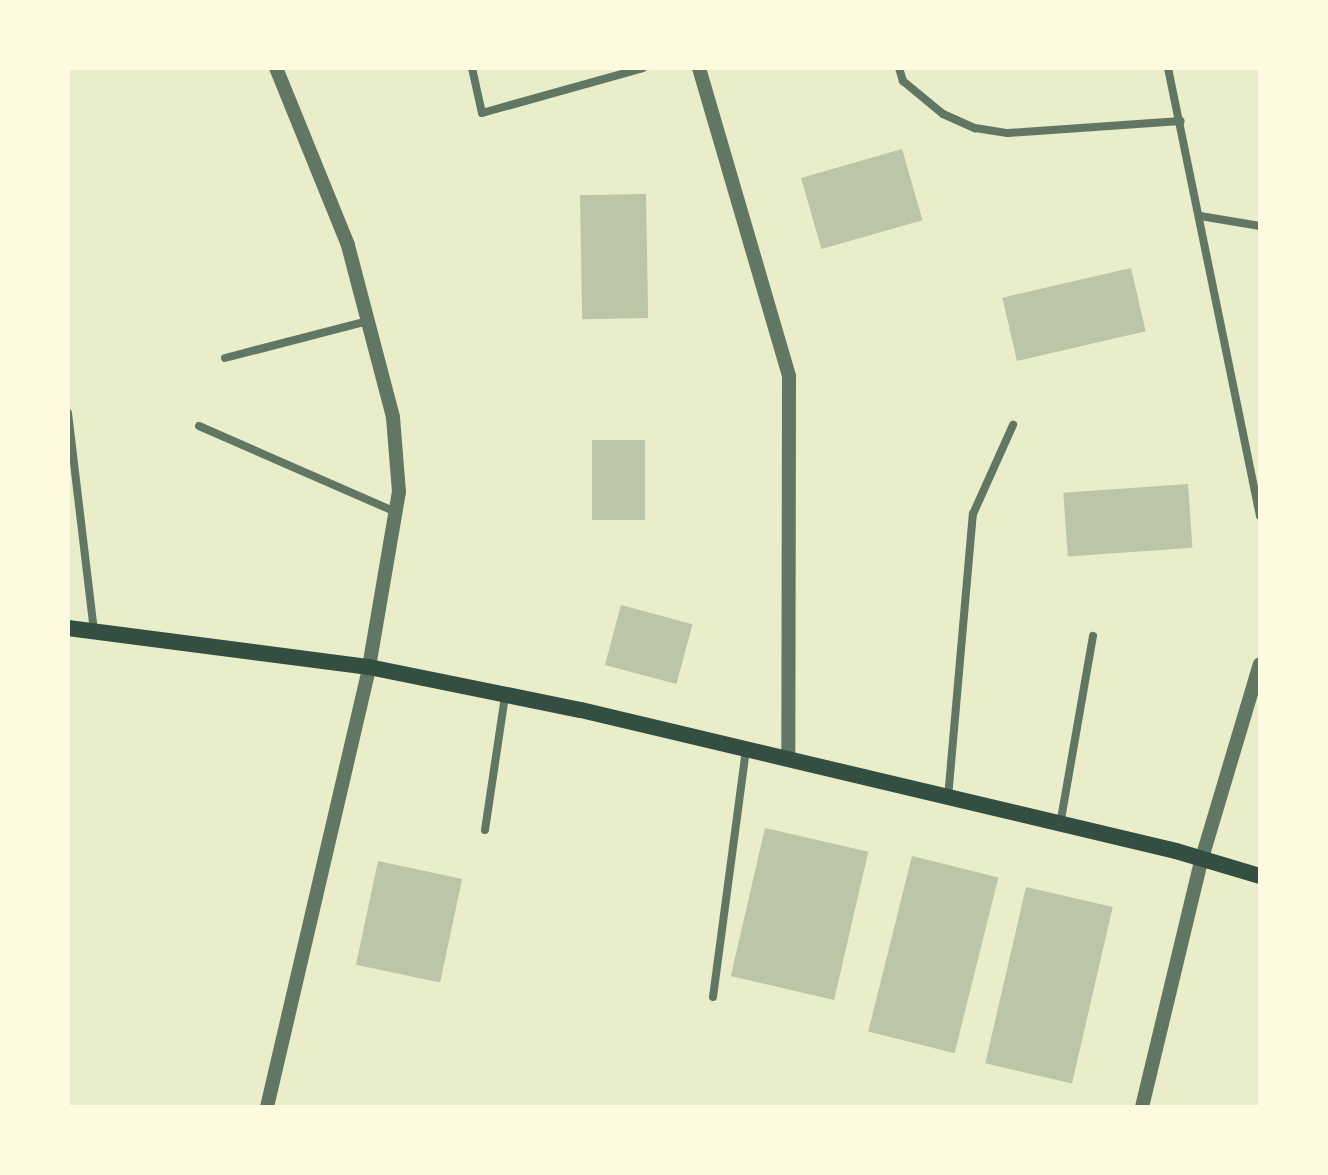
<!DOCTYPE html>
<html>
<head>
<meta charset="utf-8">
<style>
	body { margin:0 }
	#map { position:relative; width:1328px; height:1175px; overflow:hidden; background:#e9edc9; font-family:Manrope,sans-serif }
	div>[style] { position:absolute }
	.building>* { inset:0; background:#bcc5a7; transform-origin:0 0 }
	.minor>* { height:8px; margin:-4px; padding:0 4px; transform-origin:4px; border-radius:4px; background:#617663 }
	.tertiary>* { height:14px; margin:-7px; padding:0 7px; transform-origin:7px; border-radius:7px; background:#617663 }
	.secondary>* { height:16px; margin:-8px; padding:0 8px; transform-origin:8px; border-radius:8px; background:#344e41 }
	span { translate:-50% -50%; white-space:nowrap; text-align:center; line-height:1.15; -webkit-text-stroke:8px #fefae0; paint-order:stroke }
	.frame { position:absolute; inset:0; border:70px solid #fefae0; pointer-events:none }
</style>
</head>
<body>
<div id="map">
	<div class="building">
		<i style="left:902px;top:149px;width:74px;height:105px;rotate:74deg"></i>
		<i style="left:646px;top:194px;width:124px;height:66px;rotate:89deg"></i>
		<i style="left:1131px;top:268px;width:65px;height:132px;rotate:77deg"></i>
		<i style="left:592px;top:440px;width:53px;height:80px"></i>
		<i style="left:1188px;top:484px;width:64px;height:125px;rotate:86deg"></i>
		<i style="left:621px;top:605px;width:74px;height:62px;rotate:15deg"></i>
		<i style="left:765px;top:828px;width:106px;height:152px;rotate:13deg"></i>
		<i style="left:912px;top:856px;width:89px;height:181px;rotate:14deg"></i>
		<i style="left:378px;top:861px;width:86px;height:106px;rotate:12deg"></i>
		<i style="left:1026px;top:887px;width:89px;height:181px;rotate:13deg"></i>
	</div>
	<div class="minor">
		<i style="left:472px;top:68px;width:46px;rotate:77.5deg"></i>
		<i style="left:482px;top:113px;width:167px;rotate:-15.6deg"></i>
		<i style="left:899px;top:68px;width:14px;rotate:73deg"></i>
		<i style="left:903px;top:81px;width:52px;rotate:39.5deg"></i>
		<i style="left:943px;top:114px;width:35px;rotate:24deg"></i>
		<i style="left:975px;top:128px;width:33px;rotate:9deg"></i>
		<i style="left:1008px;top:133px;width:173px;rotate:-4deg"></i>
		<i style="left:1168px;top:68px;width:457px;rotate:78.4deg"></i>
		<i style="left:1200px;top:216px;width:61px;rotate:9.5deg"></i>
		<i style="left:225px;top:358px;width:148px;rotate:-14.5deg"></i>
		<i style="left:68px;top:413px;width:220px;rotate:83.2deg"></i>
		<i style="left:199px;top:426px;width:215px;rotate:23.6deg"></i>
		<i style="left:948px;top:798px;width:285px;rotate:-85deg"></i>
		<i style="left:973px;top:514px;width:98px;rotate:-65.8deg"></i>
		<i style="left:1060px;top:825px;width:192px;rotate:-80.1deg"></i>
		<i style="left:485px;top:830px;width:135px;rotate:-81.5deg"></i>
		<i style="left:713px;top:997px;width:249px;rotate:-82.4deg"></i>
	</div>
	<div class="tertiary">
		<i style="left:699px;top:68px;width:321px;rotate:73.7deg"></i>
		<i style="left:789px;top:376px;width:383px;rotate:90.1deg"></i>
		<i style="left:267px;top:1107px;width:452px;rotate:-76.9deg"></i>
		<i style="left:369px;top:667px;width:178px;rotate:-80.3deg"></i>
		<i style="left:399px;top:492px;width:75px;rotate:-94.6deg"></i>
		<i style="left:393px;top:417px;width:178px;rotate:-104.7deg"></i>
		<i style="left:348px;top:245px;width:191px;rotate:-112.1deg"></i>
		<i style="left:1142px;top:1107px;width:256px;rotate:-76.5deg"></i>
		<i style="left:1202px;top:858px;width:202px;rotate:-73.4deg"></i>
	</div>
	<div class="secondary">
		<i style="left:68px;top:628px;width:304px;rotate:7.4deg"></i>
		<i style="left:369px;top:667px;width:216px;rotate:11.5deg"></i>
		<i style="left:581px;top:710px;width:611px;rotate:13.33deg"></i>
		<i style="left:1176px;top:851px;width:88px;rotate:16.6deg"></i>
	</div>
	<div class="frame"></div>
</div>
</body>
</html>
